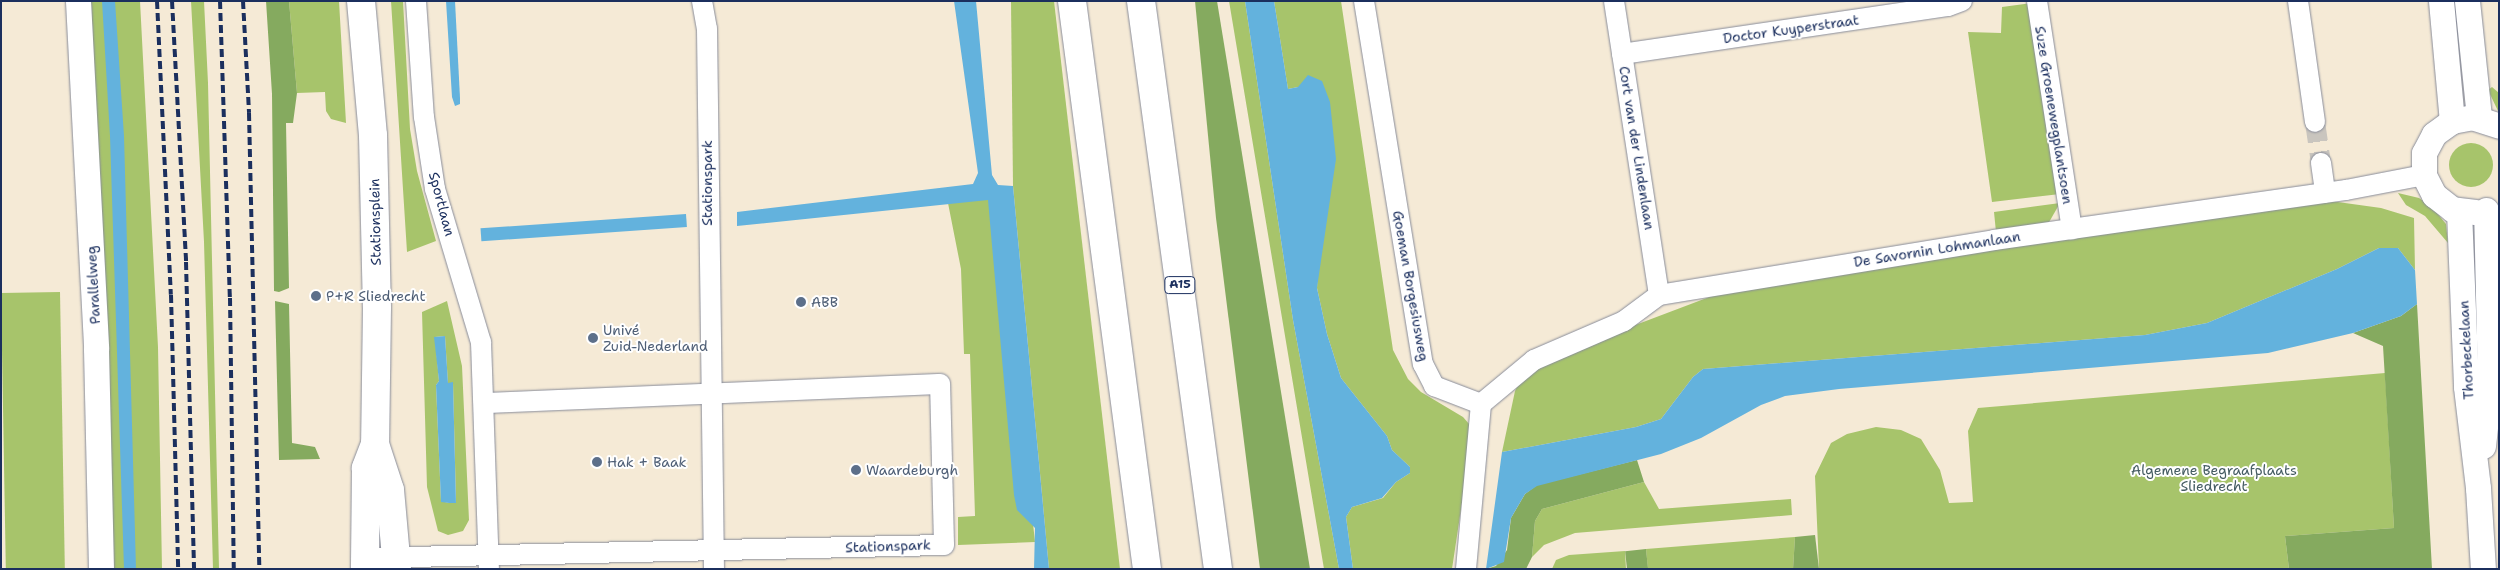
<!DOCTYPE html>
<html>
<head>
<meta charset="utf-8">
<style>
	body { margin:0 }
	#map { position:relative; width:2500px; height:570px; overflow:hidden; background:#f5ead6; font-family:"Shantell Sans",sans-serif }
	div>[style] { position:absolute }
	.green>* { inset:0; background:#a7c46b; transform-origin:0 0 }
	.round { border-radius:50% }
	.forest>* { inset:0; background:#85aa5f; transform-origin:0 0 }
	.water>* { inset:0; background:#63b2dd; transform-origin:0 0 }
	.minor-tunnel>* { height:20px; margin-top:-10px; transform-origin:0; background:repeating-linear-gradient(90deg,#c9c5be 0 20px,transparent 0 30px) }
	.roads { filter:drop-shadow(0 0 1px #888c9a) drop-shadow(0 0 1px #888c9a) }
	.minor>* { height:20px; margin:-10px; padding:0 10px; transform-origin:10px; border-radius:10px; background:#fff }
	.tertiary>* { height:25px; margin:-12.5px; padding:0 12.5px; transform-origin:12.5px; border-radius:12.5px; background:#fff }
	.secondary>* { height:28px; margin:-14px; padding:0 14px; transform-origin:14px; border-radius:14px; background:#fff }
	.motorway>* { height:28px; margin:-14px; padding:0 14px; transform-origin:14px; border-radius:14px; background:#fff }
	.rail>* { height:4px; margin-top:-2px; transform-origin:0; background:repeating-linear-gradient(90deg,#1b2f5e 0 8px,transparent 0 12px) }
	.dots>* { width:14px; height:14px; translate:-50% -50%; box-sizing:border-box; border:2px solid #fff; border-radius:50% }
	span { translate:-50% -50%; white-space:nowrap; text-align:center; line-height:1.15; -webkit-text-stroke:4px #fff; paint-order:stroke }
	.shield-label span { padding:1px 4px; background:#fff; border:1px solid; border-radius:4px; -webkit-text-stroke-width:0 }
	.shield-label { font-size:12px; color:#1b2f5e; font-weight:700 }
	.street-label { font-size:14px; color:#1b2f5e }
	.service-label { font-size:14px; color:#4e5e75 }
	.left { translate:0 -50%; text-align:left }
	.park-label { font-size:14px; color:#455c62 }
	.frame { position:absolute; inset:0; border:2px solid #1b2f5e; pointer-events:none }
</style>
</head>
<body>
<div id="map">
	<div class="green">
		<i style="clip-path:polygon(91px 1px,140px 1px,158px 347px,162px 569px,112px 569px,107px 351px)"></i>
		<i style="clip-path:polygon(191px 1px,204px 1px,208px 83px,219px 569px,213px 569px,204px 242px)"></i>
		<i style="clip-path:polygon(289px 1px,339px 1px,346px 123px,331px 119px,326px 111px,325px 92px,297px 93px)"></i>
		<i style="clip-path:polygon(391px 1px,403px 1px,410px 129px,417px 171px,436px 241px,407px 252px)"></i>
		<i style="clip-path:polygon(1011px 1px,1054px 1px,1120px 569px,1049px 569px,1013px 186px)"></i>
		<i style="clip-path:polygon(1229px 1px,1245px 1px,1293px 320px,1339px 569px,1324px 569px)"></i>
		<i style="clip-path:polygon(1274px 1px,1341px 1px,1393px 350px,1408px 379px,1421px 392px,1463px 417px,1470px 425px,1472px 436px,1452px 569px,1353px 569px,1346px 517px,1352px 507px,1383px 498px,1396px 482px,1410px 473px,1410px 467px,1392px 450px,1387px 436px,1341px 378px,1327px 334px,1317px 288px,1318px 267px,1298px 87px,1288px 89px)"></i>
		<i style="clip-path:polygon(2032px 3px,2060px 194px,1992px 202px,1968px 32px,2001px 33px,2002px 7px)"></i>
		<i style="clip-path:polygon(2492px 87px,2499px 93px,2499px 113px,2488px 90px)"></i>
		<i class="round" style="left:2449px;top:143px;width:44px;height:44px"></i>
		<i style="clip-path:polygon(997px 193px,1035px 542px,958px 545px,958px 517px,975px 516px,970px 354px,964px 354px,961px 269px,947px 198px)"></i>
		<i style="clip-path:polygon(2398px 193px,2419px 198px,2432px 207px,2446px 224px,2448px 243px,2425px 216px,2406px 205px)"></i>
		<i style="clip-path:polygon(2316px 199px,2381px 208px,2414px 218px,2415px 270px,2398px 248px,2379px 248px,2337px 269px,2207px 323px,2145px 335px,1703px 369px,1693px 377px,1661px 419px,1636px 427px,1502px 452px,1515px 391px,1523px 374px,1535px 363px,1741px 285px)"></i>
		<i style="clip-path:polygon(2060px 203px,2048px 224px,1996px 232px,1994px 212px)"></i>
		<i style="left:60px;top:292px;width:277px;height:59px;rotate:89deg"></i>
		<i style="clip-path:polygon(evenodd,447px 301px,462px 366px,469px 520px,463px 531px,448px 535px,438px 531px,427px 487px,422px 312px,447px 301px,445px 336px,448px 384px,453px 383px,456px 502px,449px 503px,441px 501px,436px 385px,439px 381px,435px 337px,445px 336px)"></i>
		<i style="clip-path:polygon(2385px 373px,2394px 528px,2285px 536px,2289px 569px,1819px 569px,1815px 476px,1831px 443px,1847px 434px,1876px 427px,1901px 430px,1921px 439px,1940px 470px,1949px 503px,1973px 502px,1968px 431px,1978px 408px)"></i>
		<i style="clip-path:polygon(1644px 482px,1659px 509px,1791px 499px,1792px 515px,1575px 533px,1544px 545px,1532px 557px,1535px 521px,1542px 509px)"></i>
		<i style="clip-path:polygon(1795px 537px,1793px 569px,1648px 569px,1646px 549px)"></i>
		<i style="clip-path:polygon(1625px 551px,1626px 569px,1552px 569px,1556px 560px,1569px 555px)"></i>
	</div>
	<div class="forest">
		<i style="clip-path:polygon(266px 1px,289px 1px,297px 93px,293px 123px,286px 123px,289px 288px,279px 292px,274px 291px,272px 94px)"></i>
		<i style="clip-path:polygon(1195px 1px,1217px 1px,1310px 569px,1260px 569px,1216px 218px)"></i>
		<i style="clip-path:polygon(275px 301px,289px 304px,292px 443px,315px 447px,320px 459px,279px 460px)"></i>
		<i style="clip-path:polygon(2417px 304px,2432px 569px,2289px 569px,2285px 536px,2394px 528px,2383px 346px,2353px 333px,2401px 316px)"></i>
		<i style="clip-path:polygon(1637px 460px,1644px 482px,1542px 509px,1535px 521px,1532px 557px,1526px 569px,1486px 569px,1496px 566px,1507px 550px,1511px 518px,1525px 494px,1537px 485px)"></i>
		<i style="clip-path:polygon(1815px 535px,1819px 569px,1793px 569px,1795px 537px)"></i>
		<i style="left:1646px;top:549px;width:20px;height:21px;rotate:84deg"></i>
	</div>
	<div class="water">
		<i style="clip-path:polygon(102px 1px,115px 1px,124px 136px,136px 569px,124px 569px,110px 136px)"></i>
		<i style="clip-path:polygon(446px 1px,455px 1px,460px 98px,460px 104px,455px 106px,452px 97px)"></i>
		<i style="clip-path:polygon(954px 1px,976px 1px,992px 175px,998px 185px,1013px 186px,1049px 569px,1034px 569px,1035px 528px,1017px 510px,1014px 495px,988px 200px,737px 226px,737px 212px,973px 184px,978px 173px)"></i>
		<i style="clip-path:polygon(1245px 1px,1274px 1px,1288px 89px,1298px 87px,1308px 75px,1322px 81px,1330px 102px,1336px 159px,1317px 288px,1327px 334px,1341px 378px,1387px 436px,1392px 450px,1410px 467px,1410px 473px,1396px 482px,1382px 498px,1352px 507px,1346px 517px,1353px 569px,1339px 569px,1293px 320px)"></i>
		<i style="left:686px;top:214px;width:13px;height:206px;rotate:86deg"></i>
		<i style="clip-path:polygon(2379px 248px,2398px 248px,2415px 270px,2417px 304px,2401px 316px,2353px 333px,2268px 353px,1839px 389px,1785px 396px,1761px 405px,1701px 438px,1661px 454px,1537px 486px,1525px 494px,1511px 518px,1504px 562px,1486px 569px,1502px 452px,1636px 427px,1661px 419px,1693px 377px,1703px 369px,2145px 335px,2207px 323px,2337px 269px)"></i>
		<i style="clip-path:polygon(445px 336px,448px 383px,453px 382px,456px 503px,449px 503px,441px 502px,436px 385px,439px 381px,434px 337px)"></i>
	</div>
	<div class="minor-tunnel">
		<i style="left:2315px;top:122px;width:41px;rotate:81.7deg"></i>
	</div>
	<div class="roads">
		<div class="minor">
			<i style="left:416px;top:1px;width:116px;rotate:86.1deg"></i>
			<i style="left:424px;top:117px;width:73px;rotate:81.3deg"></i>
			<i style="left:435px;top:189px;width:160px;rotate:73.3deg"></i>
			<i style="left:481px;top:342px;width:227px;rotate:88deg"></i>
			<i style="left:702px;top:1px;width:28px;rotate:80deg"></i>
			<i style="left:707px;top:29px;width:540px;rotate:89.26deg"></i>
			<i style="left:1364px;top:1px;width:368px;rotate:80.8deg"></i>
			<i style="left:1423px;top:364px;width:25px;rotate:63deg"></i>
			<i style="left:1434px;top:386px;width:50px;rotate:21deg"></i>
			<i style="left:1481px;top:404px;width:166px;rotate:95.2deg"></i>
			<i style="left:1614px;top:1px;width:297px;rotate:81.3deg"></i>
			<i style="left:2037px;top:1px;width:231px;rotate:81.3deg"></i>
			<i style="left:2298px;top:1px;width:122px;rotate:82deg"></i>
			<i style="left:1622px;top:54px;width:330px;rotate:-8.4deg"></i>
			<i style="left:1948px;top:6px;width:15px;rotate:-20deg"></i>
			<i style="left:2321px;top:163px;width:30px;rotate:82deg"></i>
			<i style="left:1481px;top:404px;width:69px;rotate:-39.7deg"></i>
			<i style="left:1534px;top:360px;width:98px;rotate:-23.4deg"></i>
			<i style="left:1624px;top:321px;width:44px;rotate:-36.6deg"></i>
			<i style="left:1659px;top:295px;width:339px;rotate:-9.3deg"></i>
			<i style="left:1994px;top:240px;width:356px;rotate:-8.1deg"></i>
			<i style="left:2346px;top:190px;width:79px;rotate:-10.9deg"></i>
			<i style="left:365px;top:558px;width:579px;rotate:-1.29deg"></i>
			<i style="left:944px;top:545px;width:161px;rotate:-91.4deg"></i>
			<i style="left:940px;top:384px;width:455px;rotate:177.6deg"></i>
		</div>
		<div class="tertiary">
			<i style="left:78px;top:1px;width:348px;rotate:87deg"></i>
			<i style="left:96px;top:349px;width:220px;rotate:88.7deg"></i>
			<i style="left:2441px;top:1px;width:121px;rotate:84.8deg"></i>
			<i style="left:2467px;top:1px;width:118px;rotate:84.1deg"></i>
			<i style="left:2459px;top:211px;width:176px;rotate:87.7deg"></i>
			<i style="left:2466px;top:387px;width:102px;rotate:83.2deg"></i>
			<i style="left:2478px;top:488px;width:81px;rotate:86.5deg"></i>
			<i style="left:2475px;top:212px;width:23px;rotate:-173deg"></i>
			<i style="left:2452px;top:209px;width:23px;rotate:-142deg"></i>
			<i style="left:2434px;top:195px;width:22px;rotate:-117deg"></i>
			<i style="left:2424px;top:175px;width:22px;rotate:-90deg"></i>
			<i style="left:2424px;top:153px;width:21px;rotate:-62deg"></i>
			<i style="left:2434px;top:134px;width:22px;rotate:-36deg"></i>
			<i style="left:2452px;top:121px;width:20px;rotate:-11deg"></i>
			<i style="left:2472px;top:117px;width:28px;rotate:18deg"></i>
			<i style="left:2483px;top:446px;width:63px;rotate:-83.7deg"></i>
			<i style="left:2490px;top:383px;width:173px;rotate:-91.3deg"></i>
		</div>
		<div class="secondary">
			<i style="left:361px;top:1px;width:135px;rotate:84.9deg"></i>
			<i style="left:373px;top:135px;width:172px;rotate:88.7deg"></i>
			<i style="left:377px;top:307px;width:137px;rotate:90.8deg"></i>
			<i style="left:375px;top:444px;width:26px;rotate:111deg"></i>
			<i style="left:366px;top:468px;width:101px;rotate:90.6deg"></i>
			<i style="left:375px;top:444px;width:48px;rotate:71.9deg"></i>
			<i style="left:390px;top:490px;width:79px;rotate:84.9deg"></i>
		</div>
		<div class="motorway">
			<i style="left:1072px;top:1px;width:573px;rotate:82.48deg"></i>
			<i style="left:1141px;top:1px;width:573px;rotate:82.28deg"></i>
		</div>
	</div>
	<div class="rail">
		<i style="left:157px;top:1px;width:294px;rotate:87.3deg"></i>
		<i style="left:171px;top:295px;width:274px;rotate:88.5deg"></i>
		<i style="left:172px;top:1px;width:261px;rotate:86.9deg"></i>
		<i style="left:186px;top:262px;width:307px;rotate:88.5deg"></i>
		<i style="left:220px;top:1px;width:297px;rotate:88.1deg"></i>
		<i style="left:230px;top:298px;width:271px;rotate:89.2deg"></i>
		<i style="left:243px;top:1px;width:112px;rotate:86.9deg"></i>
		<i style="left:249px;top:113px;width:456px;rotate:88.7deg"></i>
	</div>
	<div class="dots">
		<i style="left:316px;top:296px;background:#5c6f8a"></i>
		<i style="left:801px;top:302px;background:#5c6f8a"></i>
		<i style="left:593px;top:338px;background:#5c6f8a"></i>
		<i style="left:597px;top:462px;background:#5c6f8a"></i>
		<i style="left:856px;top:470px;background:#5c6f8a"></i>
	</div>
	<div class="shield-label">
		<span style="left:1180px;top:285px">A15</span>
	</div>
	<div class="street-label">
		<span style="left:1791px;top:29px;rotate:-8deg">Doctor Kuyperstraat</span>
		<span style="left:2054px;top:115px;rotate:81deg">Suze Groenewegplantsoen</span>
		<span style="left:1637px;top:148px;rotate:81deg">Cort van der Lindenlaan</span>
		<span style="left:707px;top:183px;rotate:-90deg">Stationspark</span>
		<span style="left:442px;top:204px;rotate:75deg">Sportlaan</span>
		<span style="left:375px;top:222px;rotate:-91deg">Stationsplein</span>
		<span style="left:1937px;top:249px;rotate:-9deg">De Savornin Lohmanlaan</span>
		<span style="left:93px;top:285px;rotate:-93deg">Parallelweg</span>
		<span style="left:1411px;top:286px;rotate:80deg">Goeman Borgesiusweg</span>
		<span style="left:2466px;top:350px;rotate:-93deg">Thorbeckelaan</span>
		<span style="left:888px;top:546px;rotate:-2deg">Stationspark</span>
	</div>
	<div class="service-label">
		<span class="left" style="left:326px;top:296px">P+R Sliedrecht</span>
		<span class="left" style="left:811px;top:302px">ABB</span>
		<span class="left" style="left:603px;top:338px">Univé<br>Zuid-Nederland</span>
		<span class="left" style="left:607px;top:462px">Hak + Baak</span>
		<span class="left" style="left:866px;top:470px">Waardeburgh</span>
	</div>
	<div class="park-label">
		<span style="left:2214px;top:478px">Algemene Begraafplaats<br>Sliedrecht</span>
	</div>
	<div class="frame"></div>
</div>
</body>
</html>
